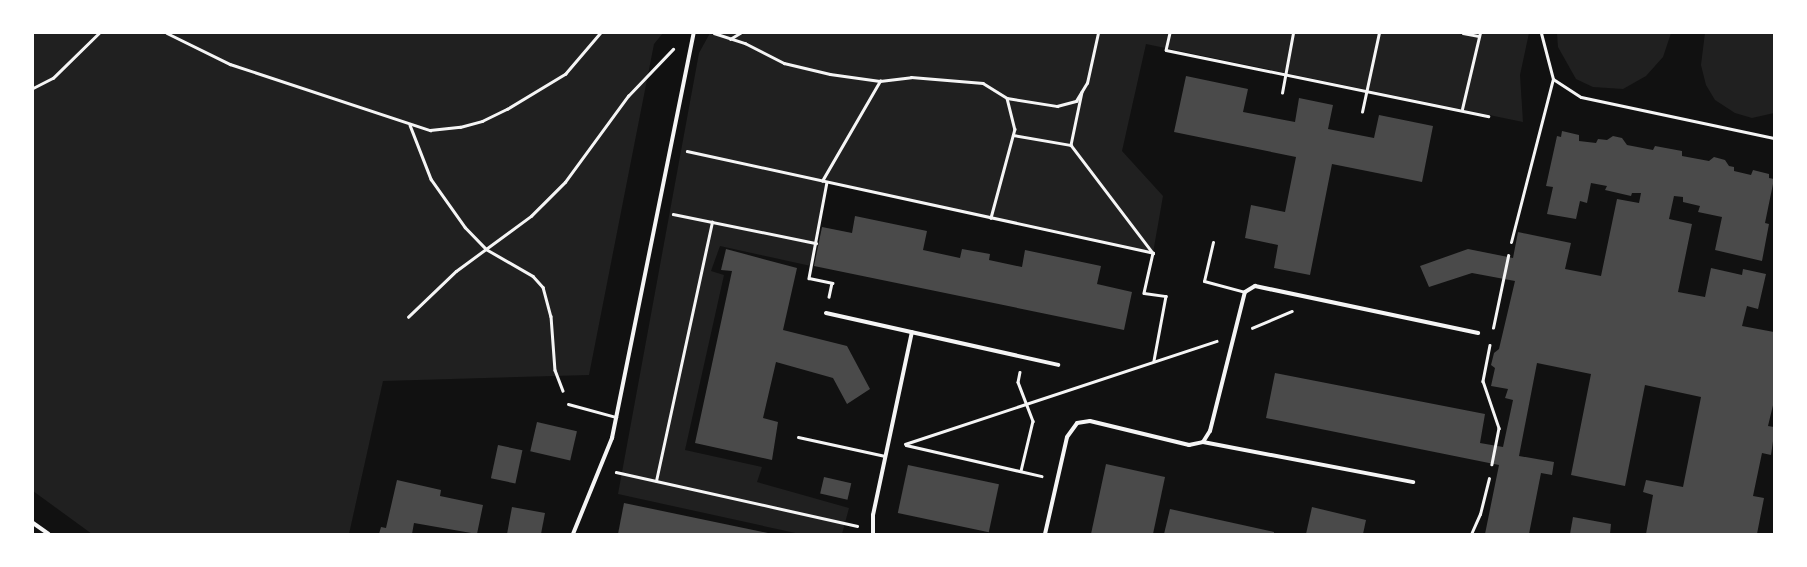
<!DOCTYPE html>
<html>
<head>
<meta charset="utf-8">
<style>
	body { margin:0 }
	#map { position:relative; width:1807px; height:567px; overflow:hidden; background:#111; font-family:Overpass,sans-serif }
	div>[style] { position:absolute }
	.green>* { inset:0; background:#202020 }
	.building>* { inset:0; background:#4a4a4a; transform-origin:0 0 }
	.path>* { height:2.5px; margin:-1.25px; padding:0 1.25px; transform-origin:1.25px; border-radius:1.25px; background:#f5f5f5 }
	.service>* { height:3px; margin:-1.5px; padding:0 1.5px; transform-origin:1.5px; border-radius:1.5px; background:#f5f5f5 }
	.minor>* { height:4px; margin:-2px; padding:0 2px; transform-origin:2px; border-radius:2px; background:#f5f5f5 }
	span { translate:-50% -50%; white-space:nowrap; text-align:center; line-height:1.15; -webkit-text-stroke:3.5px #fff; paint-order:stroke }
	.frame { position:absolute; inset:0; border:34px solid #fff; pointer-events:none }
</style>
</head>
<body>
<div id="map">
	<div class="green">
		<i style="clip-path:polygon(33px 33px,663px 33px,654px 44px,589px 375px,383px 381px,349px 534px,92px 534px,33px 491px)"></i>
		<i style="clip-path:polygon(710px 33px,1529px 33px,1520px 75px,1523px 122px,1146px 44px,1122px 151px,1163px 196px,1153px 253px,827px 182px,811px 266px,720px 246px,711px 271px,724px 275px,685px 450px,762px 467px,757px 482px,849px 508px,842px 534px,800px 534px,618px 494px,699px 53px)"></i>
		<i style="clip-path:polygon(1557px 33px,1671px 33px,1663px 57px,1646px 76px,1623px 89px,1593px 87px,1576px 79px,1558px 47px)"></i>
		<i style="clip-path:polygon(1705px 33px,1774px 33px,1774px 113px,1752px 118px,1735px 113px,1715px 100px,1706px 85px,1701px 65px)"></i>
	</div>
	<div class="building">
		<i style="clip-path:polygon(1186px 76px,1248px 89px,1243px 112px,1295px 122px,1299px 98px,1333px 105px,1328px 129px,1374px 138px,1379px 115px,1433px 126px,1422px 182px,1332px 164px,1310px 275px,1274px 268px,1278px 245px,1245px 238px,1251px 205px,1285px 212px,1296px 157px,1174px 132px)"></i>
		<i style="clip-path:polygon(1562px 131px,1579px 135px,1579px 141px,1596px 143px,1598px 139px,1607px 140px,1613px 136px,1622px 138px,1627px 145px,1653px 150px,1655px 146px,1682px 151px,1682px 156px,1709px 161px,1714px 157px,1725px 160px,1729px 166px,1734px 167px,1734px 171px,1751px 175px,1753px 170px,1769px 174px,1769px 178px,1774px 179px,1765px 223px,1769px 224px,1762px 261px,1715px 250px,1722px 217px,1698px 212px,1700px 206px,1683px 202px,1683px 197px,1674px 196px,1669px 219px,1692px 224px,1678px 292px,1705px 297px,1711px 268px,1742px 275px,1743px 269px,1766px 274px,1758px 309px,1747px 306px,1742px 326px,1774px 332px,1774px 401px,1768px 426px,1774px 427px,1774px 434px,1771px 455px,1762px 453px,1753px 496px,1764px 498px,1757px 534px,1646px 534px,1653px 495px,1643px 492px,1646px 480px,1683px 487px,1701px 397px,1645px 385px,1625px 486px,1571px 475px,1591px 374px,1537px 363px,1519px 456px,1554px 462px,1552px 475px,1541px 473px,1529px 534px,1485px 534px,1499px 465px,1266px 418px,1275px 373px,1485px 414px,1480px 443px,1503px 447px,1513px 400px,1505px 398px,1508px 389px,1491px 386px,1495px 368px,1491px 365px,1494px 353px,1499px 349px,1515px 281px,1472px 273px,1429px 287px,1420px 266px,1468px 249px,1513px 258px,1518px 232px,1571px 243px,1565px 269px,1601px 276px,1617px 199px,1639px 203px,1641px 193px,1632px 193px,1631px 196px,1605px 190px,1607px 186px,1591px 183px,1587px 203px,1580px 201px,1576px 219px,1547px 214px,1553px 187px,1546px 186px,1557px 136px,1561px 137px)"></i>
		<i style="clip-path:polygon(855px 216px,927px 231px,923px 250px,960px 258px,962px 249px,990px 254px,989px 260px,1022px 267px,1025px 250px,1101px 266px,1097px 284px,1132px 292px,1124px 330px,814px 266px,822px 227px,852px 233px)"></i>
		<i style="clip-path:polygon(726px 249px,797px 268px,783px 330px,847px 346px,870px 389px,847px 404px,833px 378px,776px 362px,763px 418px,778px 422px,772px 460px,695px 443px,732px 271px,721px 270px)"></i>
		<i style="left:537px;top:422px;width:41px;height:30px;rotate:13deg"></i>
		<i style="left:498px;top:445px;width:25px;height:34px;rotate:12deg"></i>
		<i style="clip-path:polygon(1106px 464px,1165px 477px,1153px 534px,1091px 534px)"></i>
		<i style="left:908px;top:465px;width:93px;height:49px;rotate:12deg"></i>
		<i style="left:824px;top:477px;width:28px;height:17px;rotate:13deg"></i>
		<i style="clip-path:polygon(397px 480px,441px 490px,440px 496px,483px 505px,477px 534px,414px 523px,412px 534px,379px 534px,381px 527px,386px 528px)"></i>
		<i style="clip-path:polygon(624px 503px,768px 533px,768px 534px,618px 534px)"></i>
		<i style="clip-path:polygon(512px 507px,545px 513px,541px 534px,507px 534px)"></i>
		<i style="clip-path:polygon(1312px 507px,1366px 520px,1363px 534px,1306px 534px)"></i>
		<i style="clip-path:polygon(1170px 509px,1274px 532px,1274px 534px,1164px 534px)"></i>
		<i style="clip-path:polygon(1573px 517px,1611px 524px,1610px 534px,1570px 534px)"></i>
	</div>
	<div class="path">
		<i style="left:167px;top:33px;width:70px;rotate:26.2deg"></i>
		<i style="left:230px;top:64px;width:211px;rotate:18.3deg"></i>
		<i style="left:430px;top:130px;width:30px;rotate:-6deg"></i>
		<i style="left:460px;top:127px;width:23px;rotate:-15deg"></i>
		<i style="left:482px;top:121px;width:28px;rotate:-26deg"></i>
		<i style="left:507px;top:109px;width:68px;rotate:-31.1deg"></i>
		<i style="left:565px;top:74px;width:54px;rotate:-49.5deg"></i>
		<i style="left:714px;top:33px;width:33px;rotate:18deg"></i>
		<i style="left:745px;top:43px;width:44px;rotate:27.1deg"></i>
		<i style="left:784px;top:63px;width:47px;rotate:13.4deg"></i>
		<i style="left:830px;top:74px;width:50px;rotate:8deg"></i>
		<i style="left:880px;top:81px;width:31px;rotate:-7deg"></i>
		<i style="left:911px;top:77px;width:72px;rotate:4.8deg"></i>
		<i style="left:983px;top:83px;width:28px;rotate:32deg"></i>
		<i style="left:1007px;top:98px;width:32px;rotate:76deg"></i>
		<i style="left:1015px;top:129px;width:92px;rotate:105.1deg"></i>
		<i style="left:1170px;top:33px;width:17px;rotate:103deg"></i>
		<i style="left:1166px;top:50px;width:329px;rotate:11.6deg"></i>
		<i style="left:1463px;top:33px;width:16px;rotate:11deg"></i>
		<i style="left:730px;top:39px;width:12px;rotate:-31deg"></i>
		<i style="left:33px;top:88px;width:22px;rotate:-27deg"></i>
		<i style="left:53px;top:78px;width:64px;rotate:-44.4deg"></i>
		<i style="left:1082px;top:92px;width:54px;rotate:101.7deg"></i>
		<i style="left:1071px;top:145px;width:136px;rotate:52.8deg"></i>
		<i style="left:1282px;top:93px;width:61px;rotate:-79.6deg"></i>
		<i style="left:1007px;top:98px;width:51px;rotate:9.1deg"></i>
		<i style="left:1057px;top:106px;width:20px;rotate:-15deg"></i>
		<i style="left:1076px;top:101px;width:21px;rotate:-59deg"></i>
		<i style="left:1087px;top:83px;width:51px;rotate:-77.6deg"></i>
		<i style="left:1462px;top:109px;width:78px;rotate:-76.7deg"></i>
		<i style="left:1362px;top:112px;width:81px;rotate:-77.9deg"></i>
		<i style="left:410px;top:125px;width:58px;rotate:68.7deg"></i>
		<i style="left:431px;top:179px;width:59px;rotate:54.7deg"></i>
		<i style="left:465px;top:227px;width:30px;rotate:46deg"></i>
		<i style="left:486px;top:249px;width:54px;rotate:29.9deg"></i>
		<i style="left:533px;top:276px;width:15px;rotate:48deg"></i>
		<i style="left:543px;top:287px;width:30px;rotate:75deg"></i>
		<i style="left:551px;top:316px;width:54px;rotate:85.8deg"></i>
		<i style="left:555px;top:370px;width:22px;rotate:69deg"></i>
		<i style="left:1013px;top:135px;width:59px;rotate:9.8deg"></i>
		<i style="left:687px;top:151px;width:477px;rotate:12.3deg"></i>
		<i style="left:822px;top:181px;width:116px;rotate:-59.9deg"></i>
		<i style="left:827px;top:182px;width:98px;rotate:100.6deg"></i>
		<i style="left:809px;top:278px;width:24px;rotate:12deg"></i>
		<i style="left:832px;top:283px;width:14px;rotate:102deg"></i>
		<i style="left:673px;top:214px;width:146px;rotate:11.5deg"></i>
		<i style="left:1153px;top:253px;width:41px;rotate:102.7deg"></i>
		<i style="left:1144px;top:293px;width:22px;rotate:8deg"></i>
		<i style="left:1166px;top:296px;width:66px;rotate:100.5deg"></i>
		<i style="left:408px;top:317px;width:66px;rotate:-43.8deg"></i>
		<i style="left:456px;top:271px;width:93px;rotate:-36.3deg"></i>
		<i style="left:531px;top:216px;width:48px;rotate:-45deg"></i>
		<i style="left:565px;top:182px;width:107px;rotate:-53.8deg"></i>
		<i style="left:628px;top:96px;width:65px;rotate:-46.2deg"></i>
		<i style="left:1252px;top:328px;width:43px;rotate:-23deg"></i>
		<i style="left:1493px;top:328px;width:74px;rotate:-78.2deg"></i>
		<i style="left:1490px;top:345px;width:37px;rotate:101deg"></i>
		<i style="left:1483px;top:381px;width:50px;rotate:71.2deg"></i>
		<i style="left:1499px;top:428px;width:37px;rotate:101deg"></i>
		<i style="left:1020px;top:372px;width:10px;rotate:101deg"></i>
		<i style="left:1018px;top:382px;width:42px;rotate:69deg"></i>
		<i style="left:1033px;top:421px;width:51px;rotate:103.5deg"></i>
		<i style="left:905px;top:444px;width:328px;rotate:-18.3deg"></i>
		<i style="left:906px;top:445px;width:139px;rotate:12.9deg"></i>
		<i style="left:616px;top:472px;width:247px;rotate:12.6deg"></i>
		<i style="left:656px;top:481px;width:265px;rotate:-77.8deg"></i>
	</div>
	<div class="service">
		<i style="left:1541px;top:33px;width:48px;rotate:75.4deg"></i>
		<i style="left:1553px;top:79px;width:33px;rotate:33deg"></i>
		<i style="left:1581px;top:97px;width:197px;rotate:12deg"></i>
		<i style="left:1213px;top:242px;width:40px;rotate:103deg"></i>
		<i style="left:1204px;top:281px;width:42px;rotate:15deg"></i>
		<i style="left:1511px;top:242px;width:168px;rotate:-75.6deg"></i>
		<i style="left:568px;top:404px;width:50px;rotate:15.2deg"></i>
		<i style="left:798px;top:437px;width:89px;rotate:12.3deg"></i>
		<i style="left:1471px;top:534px;width:22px;rotate:-66deg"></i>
		<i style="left:1480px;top:514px;width:37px;rotate:-76deg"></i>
	</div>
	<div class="minor">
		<i style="left:826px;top:313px;width:238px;rotate:12.6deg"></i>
		<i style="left:1203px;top:442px;width:214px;rotate:10.8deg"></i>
		<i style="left:33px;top:523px;width:19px;rotate:35deg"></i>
		<i style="left:573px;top:534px;width:104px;rotate:-67.9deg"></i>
		<i style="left:612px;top:438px;width:413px;rotate:-78.6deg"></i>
		<i style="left:873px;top:534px;width:19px;rotate:-90deg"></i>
		<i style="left:873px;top:515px;width:187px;rotate:-78deg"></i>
		<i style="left:1045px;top:534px;width:99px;rotate:-77.2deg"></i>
		<i style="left:1067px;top:437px;width:17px;rotate:-54deg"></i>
		<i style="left:1077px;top:423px;width:13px;rotate:-9deg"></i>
		<i style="left:1090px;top:421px;width:102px;rotate:13.6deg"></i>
		<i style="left:1189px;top:445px;width:14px;rotate:-12deg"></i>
		<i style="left:1203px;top:442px;width:13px;rotate:-58deg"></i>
		<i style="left:1210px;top:431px;width:143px;rotate:-75.9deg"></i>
		<i style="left:1245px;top:292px;width:12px;rotate:-31deg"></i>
		<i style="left:1255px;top:286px;width:228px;rotate:11.9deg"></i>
	</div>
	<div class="frame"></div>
</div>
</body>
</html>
